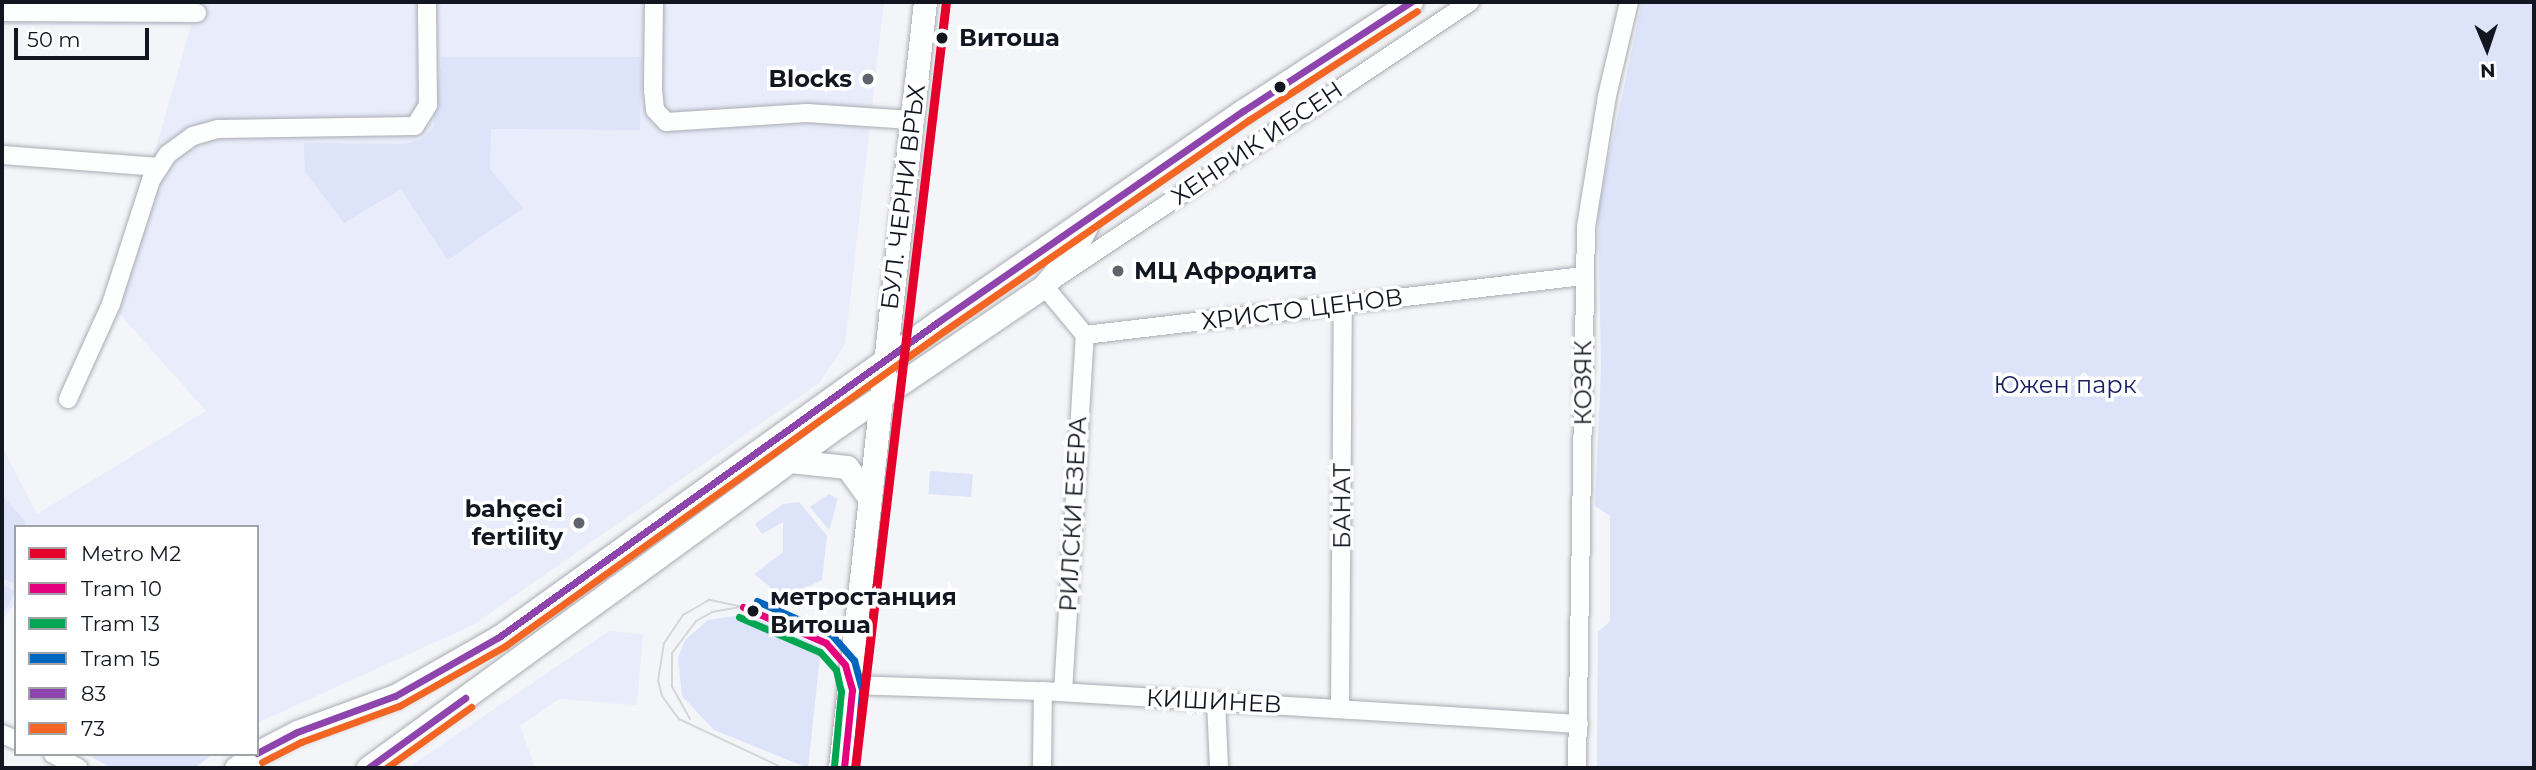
<!DOCTYPE html>
<html>
<head>
<meta charset="utf-8">
<style>
	body { margin:0 }
	#map { position:relative; width:2536px; height:770px; overflow:hidden; background:#f4f5f8; font-family:Montserrat,sans-serif }
	div>[style] { position:absolute }
	.built>* { inset:0; background:#e9edfb }
	.green>* { inset:0; background:#dde4fa; transform-origin:0 0 }
	.roads { filter:drop-shadow(0 0 2px #aaacb3) drop-shadow(0 0 2px #aaacb3) }
	.minor>* { height:18px; margin:-9px; padding:0 9px; transform-origin:9px; border-radius:9px; background:#fdfefe }
	.major>* { height:23px; margin:-11.5px; padding:0 11.5px; transform-origin:11.5px; border-radius:11.5px; background:#fdfefe }
	.tram>* { height:2px; margin:-1px; padding:0 1px; transform-origin:1px; border-radius:1px; background:#d5d6d7 }
	.bus-1>* { height:7px; margin:-3.5px; padding:0 3.5px; transform-origin:3.5px; border-radius:3.5px; background:#8e44ad }
	.bus-2>* { height:7px; margin:-3.5px; padding:0 3.5px; transform-origin:3.5px; border-radius:3.5px; background:#f26522 }
	.tram-1>* { height:7px; margin:-3.5px; padding:0 3.5px; transform-origin:3.5px; border-radius:3.5px; background:#e5007d }
	.tram-2>* { height:7px; margin:-3.5px; padding:0 3.5px; transform-origin:3.5px; border-radius:3.5px; background:#00a651 }
	.tram-3>* { height:7px; margin:-3.5px; padding:0 3.5px; transform-origin:3.5px; border-radius:3.5px; background:#0065bd }
	.metro-1>* { height:9px; margin:-4.5px; padding:0 4.5px; transform-origin:4.5px; border-radius:4.5px; background:#e4002b }
	.dots>* { width:19px; height:19px; translate:-50% -50%; box-sizing:border-box; border:4px solid #fff; border-radius:50% }
	span { translate:-50% -50%; white-space:nowrap; text-align:center; line-height:1.15; -webkit-text-stroke:7px #fff; paint-order:stroke }
	.stop-label { font-size:24px; color:#121620; font-weight:700 }
	.left { translate:0 -50%; text-align:left }
	.poi-label { font-size:24px; color:#121620; font-weight:700 }
	.right { translate:-100% -50%; text-align:right }
	.street-label { font-size:24px; color:#121620 }
	.park-label { font-size:24px; color:#161f62 }
	.frame { position:absolute; inset:0; border:4px solid #121620; pointer-events:none }
	.legend { position:absolute; left:14px; top:525px; width:245px; height:231px; box-sizing:border-box; background:#fff; border:2px solid #a0a2a6; margin:0; padding:9px 12px; list-style:none; font-size:21px; color:#121620 }
	.legend li { display:flex; align-items:center; gap:14px; height:35px }
	.legend b { width:35px; border:2px solid #a0a2a6 }
	.north { position:absolute; left:2452px; top:14px; width:70px; height:70px; -webkit-text-stroke:5px #fff; paint-order:stroke; rotate:178deg; font-size:19px; font-weight:700; line-height:28px; text-align:center; color:#121620 }
	.north::after { content:''; display:block; margin:auto; width:24px; height:32px; background:#121620; clip-path:polygon(50% 0,100% 100%,50% 72%,0 100%) }
	.scale { position:absolute; left:14px; top:28px; width:135px; height:32px; box-sizing:border-box; border:4px solid #121620; border-top:0; padding-left:9px; font-size:21px; line-height:24px; white-space:nowrap; color:#121620; -webkit-text-stroke:5px #fff; paint-order:stroke }
</style>
</head>
<body>
<div id="map">
	<div class="built">
		<i style="clip-path:polygon(2px 2px,884px 2px,845px 345px,819px 383px,473px 625px,257px 723px,257px 527px,16px 527px,16px 602px,2px 621px,2px 446px,37px 514px,206px 411px,111px 304px,191px 25px,2px 25px)"></i>
		<i style="clip-path:polygon(609px 631px,643px 634px,637px 705px,559px 699px,520px 726px,535px 768px,409px 767px)"></i>
	</div>
	<div class="green">
		<i style="clip-path:polygon(1642px 2px,2534px 2px,2534px 768px,1597px 768px,1598px 632px,1610px 621px,1610px 516px,1595px 506px,1601px 368px,1598px 208px)"></i>
		<i style="clip-path:polygon(442px 57px,642px 57px,640px 130px,491px 129px,490px 169px,523px 208px,448px 260px,401px 189px,344px 223px,305px 172px,304px 143px,405px 144px,421px 139px,433px 129px)"></i>
		<i style="left:930px;top:471px;width:43px;height:23px;rotate:4deg"></i>
		<i style="clip-path:polygon(829px 494px,838px 499px,829px 530px,810px 507px)"></i>
		<i style="clip-path:polygon(2px 495px,25px 521px,25px 527px,16px 527px,16px 584px,2px 578px)"></i>
		<i style="clip-path:polygon(799px 502px,827px 536px,822px 580px,777px 602px,772px 599px,769px 586px,754px 574px,783px 552px,783px 522px,762px 534px,755px 524px,783px 504px)"></i>
		<i style="left:2px;top:584px;width:16px;height:131px;rotate:30deg"></i>
		<i style="clip-path:polygon(746px 614px,821px 647px,808px 768px,714px 730px,682px 696px,678px 658px,685px 640px,708px 620px)"></i>
		<i style="clip-path:polygon(86px 754px,213px 754px,195px 768px,112px 768px)"></i>
	</div>
	<div class="roads">
		<div class="minor">
			<i style="left:654px;top:2px;width:88px;rotate:90.7deg"></i>
			<i style="left:653px;top:90px;width:20px;rotate:84deg"></i>
			<i style="left:655px;top:110px;width:16px;rotate:47deg"></i>
			<i style="left:666px;top:122px;width:141px;rotate:-3.7deg"></i>
			<i style="left:807px;top:113px;width:104px;rotate:3.9deg"></i>
			<i style="left:2px;top:12px;width:195px;rotate:0.3deg"></i>
			<i style="left:2px;top:155px;width:155px;rotate:4.4deg"></i>
			<i style="left:1085px;top:335px;width:64px;rotate:-129.9deg"></i>
			<i style="left:1044px;top:286px;width:512px;rotate:-33.69deg"></i>
			<i style="left:1085px;top:335px;width:501px;rotate:-6.76deg"></i>
			<i style="left:68px;top:399px;width:104px;rotate:-65.6deg"></i>
			<i style="left:111px;top:304px;width:130px;rotate:-72.1deg"></i>
			<i style="left:151px;top:180px;width:31px;rotate:-57deg"></i>
			<i style="left:168px;top:154px;width:31px;rotate:-36deg"></i>
			<i style="left:193px;top:136px;width:26px;rotate:-16deg"></i>
			<i style="left:218px;top:129px;width:197px;rotate:-0.9deg"></i>
			<i style="left:415px;top:126px;width:25px;rotate:-58deg"></i>
			<i style="left:428px;top:105px;width:103px;rotate:-90.6deg"></i>
			<i style="left:848px;top:685px;width:195px;rotate:1.8deg"></i>
			<i style="left:1043px;top:691px;width:537px;rotate:3.52deg"></i>
			<i style="left:1063px;top:692px;width:358px;rotate:-86.5deg"></i>
			<i style="left:1216px;top:701px;width:67px;rotate:87.4deg"></i>
			<i style="left:1340px;top:709px;width:405px;rotate:-89.6deg"></i>
			<i style="left:2px;top:734px;width:15px;rotate:23deg"></i>
			<i style="left:53px;top:754px;width:29px;rotate:29deg"></i>
			<i style="left:1042px;top:768px;width:77px;rotate:-89.3deg"></i>
			<i style="left:1577px;top:768px;width:541px;rotate:-89.05deg"></i>
			<i style="left:1586px;top:227px;width:133px;rotate:-80.9deg"></i>
			<i style="left:1607px;top:96px;width:97px;rotate:-76.8deg"></i>
		</div>
		<div class="major">
			<i style="left:790px;top:461px;width:57px;rotate:6deg"></i>
			<i style="left:847px;top:467px;width:36px;rotate:54deg"></i>
			<i style="left:257px;top:753px;width:45px;rotate:-27.7deg"></i>
			<i style="left:297px;top:732px;width:104px;rotate:-20.2deg"></i>
			<i style="left:395px;top:696px;width:120px;rotate:-29.6deg"></i>
			<i style="left:499px;top:637px;width:540px;rotate:-35.66deg"></i>
			<i style="left:938px;top:322px;width:371px;rotate:-34.7deg"></i>
			<i style="left:1243px;top:111px;width:200px;rotate:-33deg"></i>
			<i style="left:236px;top:768px;width:24px;rotate:-36deg"></i>
			<i style="left:368px;top:768px;width:583px;rotate:-36.06deg"></i>
			<i style="left:839px;top:425px;width:248px;rotate:-34.1deg"></i>
			<i style="left:1044px;top:286px;width:50px;rotate:-50.6deg"></i>
			<i style="left:1076px;top:247px;width:30px;rotate:-64deg"></i>
			<i style="left:840px;top:768px;width:771px;rotate:-83.67deg"></i>
		</div>
	</div>
	<div class="tram">
		<i style="left:743px;top:607px;width:35px;rotate:-168deg"></i>
		<i style="left:709px;top:600px;width:30px;rotate:150deg"></i>
		<i style="left:683px;top:615px;width:34px;rotate:124deg"></i>
		<i style="left:664px;top:643px;width:37px;rotate:99deg"></i>
		<i style="left:658px;top:680px;width:16px;rotate:76deg"></i>
		<i style="left:662px;top:696px;width:29px;rotate:54deg"></i>
		<i style="left:679px;top:719px;width:110px;rotate:25.2deg"></i>
		<i style="left:690px;top:719px;width:38px;rotate:-119deg"></i>
		<i style="left:672px;top:686px;width:33px;rotate:-90deg"></i>
		<i style="left:672px;top:653px;width:40px;rotate:-53deg"></i>
		<i style="left:696px;top:621px;width:18px;rotate:-29deg"></i>
		<i style="left:712px;top:612px;width:27px;rotate:-10deg"></i>
	</div>
	<div class="bus-1">
		<i style="left:257px;top:753px;width:45px;rotate:-27.7deg"></i>
		<i style="left:297px;top:732px;width:104px;rotate:-20.2deg"></i>
		<i style="left:395px;top:696px;width:120px;rotate:-29.6deg"></i>
		<i style="left:499px;top:637px;width:540px;rotate:-35.66deg"></i>
		<i style="left:938px;top:322px;width:371px;rotate:-34.7deg"></i>
		<i style="left:1243px;top:111px;width:200px;rotate:-33deg"></i>
		<i style="left:368px;top:768px;width:120px;rotate:-35.8deg"></i>
	</div>
	<div class="bus-2">
		<i style="left:262px;top:762px;width:44px;rotate:-27.1deg"></i>
		<i style="left:301px;top:742px;width:104px;rotate:-20.2deg"></i>
		<i style="left:399px;top:706px;width:122px;rotate:-29.5deg"></i>
		<i style="left:505px;top:646px;width:540px;rotate:-35.66deg"></i>
		<i style="left:944px;top:331px;width:371px;rotate:-34.7deg"></i>
		<i style="left:1249px;top:120px;width:200px;rotate:-33deg"></i>
		<i style="left:386px;top:768px;width:105px;rotate:-35.7deg"></i>
	</div>
	<div class="tram-1">
		<i style="left:743px;top:607px;width:90px;rotate:23.4deg"></i>
		<i style="left:826px;top:643px;width:29px;rotate:49deg"></i>
		<i style="left:845px;top:665px;width:26px;rotate:74deg"></i>
		<i style="left:852px;top:690px;width:78px;rotate:95.9deg"></i>
	</div>
	<div class="tram-2">
		<i style="left:739px;top:617px;width:88px;rotate:23.4deg"></i>
		<i style="left:820px;top:652px;width:24px;rotate:48deg"></i>
		<i style="left:836px;top:670px;width:22px;rotate:77deg"></i>
		<i style="left:841px;top:691px;width:76px;rotate:95.3deg"></i>
	</div>
	<div class="tram-3">
		<i style="left:757px;top:601px;width:81px;rotate:24deg"></i>
		<i style="left:831px;top:634px;width:35px;rotate:49deg"></i>
		<i style="left:854px;top:660px;width:31px;rotate:75deg"></i>
		<i style="left:862px;top:690px;width:78px;rotate:95.1deg"></i>
	</div>
	<div class="metro-1">
		<i style="left:855px;top:768px;width:771px;rotate:-83.23deg"></i>
	</div>
	<div class="dots">
		<i style="left:942px;top:38px;background:#121620"></i>
		<i style="left:868px;top:79px;background:#61646c"></i>
		<i style="left:1280px;top:87px;background:#121620"></i>
		<i style="left:1118px;top:271px;background:#61646c"></i>
		<i style="left:579px;top:523px;background:#61646c"></i>
		<i style="left:753px;top:611px;background:#121620"></i>
	</div>
	<div class="stop-label">
		<span class="left" style="left:959px;top:38px">Витоша</span>
		<span class="left" style="left:770px;top:611px">метростанция<br>Витоша</span>
	</div>
	<div class="poi-label">
		<span class="right" style="left:852px;top:79px">Blocks</span>
		<span class="left" style="left:1134px;top:271px">МЦ Афродита</span>
		<span class="right" style="left:563px;top:523px">bahçeci<br>fertility</span>
	</div>
	<div class="street-label">
		<span style="left:1257px;top:143px;rotate:-34deg">ХЕНРИК ИБСЕН</span>
		<span style="left:903px;top:197px;rotate:-83deg">БУЛ. ЧЕРНИ ВРЪХ</span>
		<span style="left:1302px;top:309px;rotate:-7deg">ХРИСТО ЦЕНОВ</span>
		<span style="left:1583px;top:383px;rotate:-90deg">КОЗЯК</span>
		<span style="left:1342px;top:506px;rotate:-90deg">БАНАТ</span>
		<span style="left:1073px;top:514px;rotate:-87deg">РИЛСКИ ЕЗЕРА</span>
		<span style="left:1214px;top:701px;rotate:3deg">КИШИНЕВ</span>
	</div>
	<div class="park-label">
		<span style="left:2065px;top:385px">Южен парк</span>
	</div>
	<div class="frame"></div>
	<ul class="legend">
	<li><b style="height:9px;background:#e4002b"></b>Metro M2</li>
	<li><b style="height:9px;background:#e5007d"></b>Tram 10</li>
	<li><b style="height:9px;background:#00a651"></b>Tram 13</li>
	<li><b style="height:9px;background:#0065bd"></b>Tram 15</li>
	<li><b style="height:9px;background:#8e44ad"></b>83</li>
	<li><b style="height:9px;background:#f26522"></b>73</li>
	</ul>
	<div class="north">N</div>
	<div class="scale">50 m</div>
</div>
</body>
</html>
